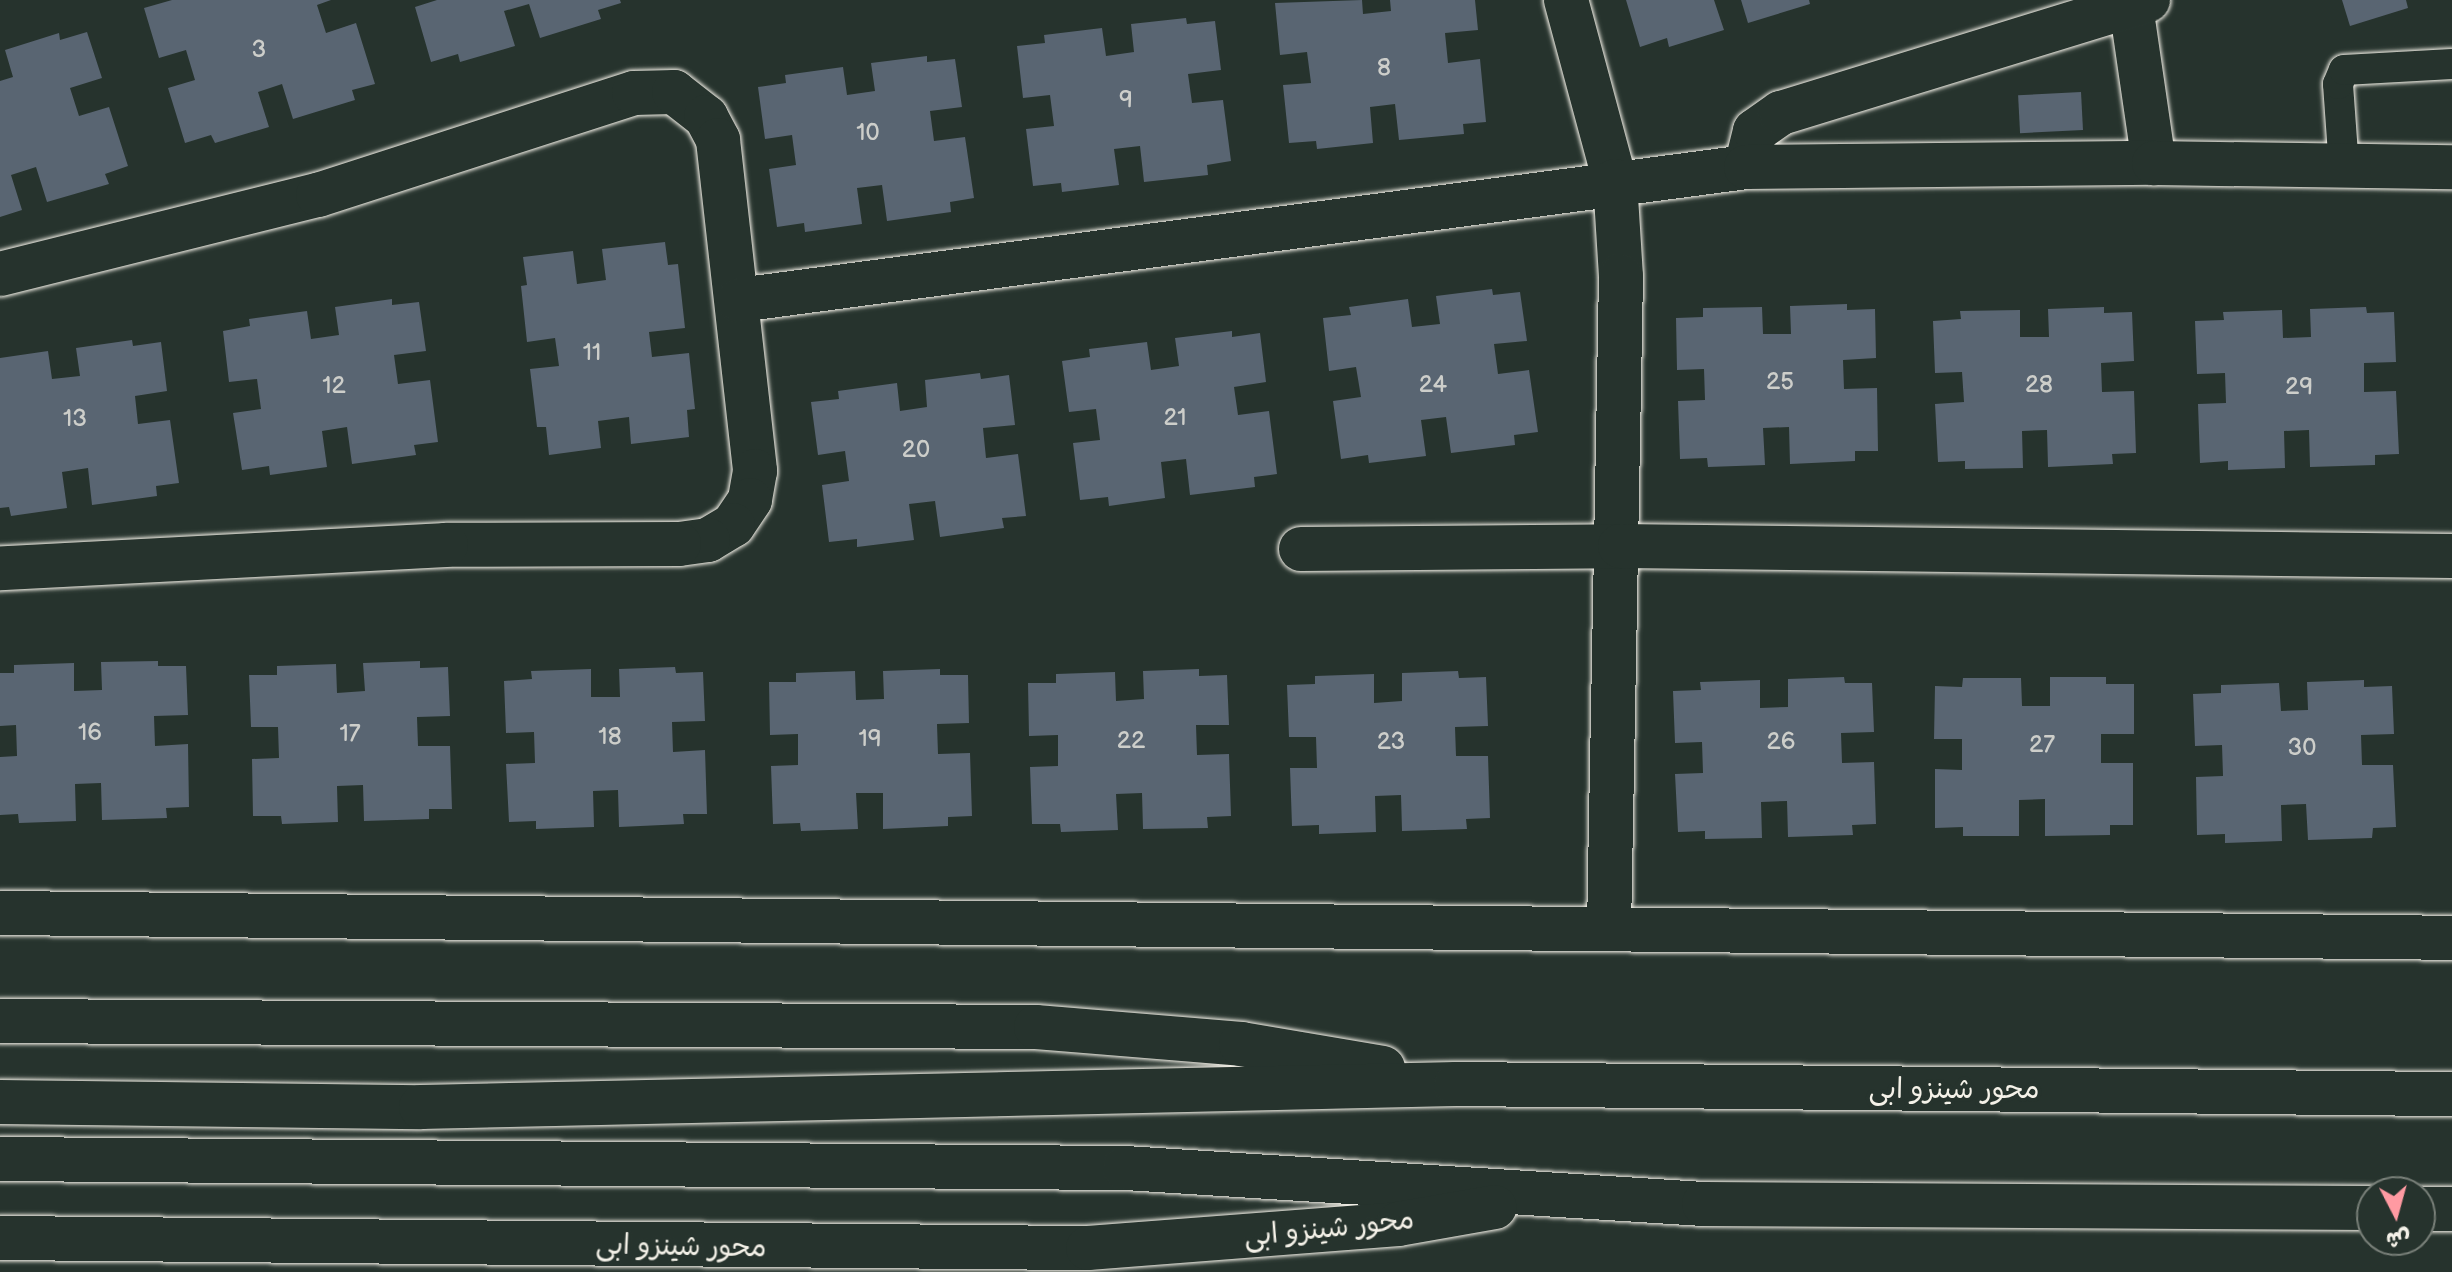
<!DOCTYPE html>
<html>
<head>
<meta charset="utf-8">
<style>
	body { margin:0 }
	#map { position:relative; width:2452px; height:1272px; overflow:hidden; background:#26332d; font-family:"Balsamiq Sans","Playpen Sans Arabic",sans-serif }
	div>[style] { position:absolute }
	.building>* { inset:0; background:#596572; transform-origin:0 0 }
	.roads { filter:drop-shadow(0 0 2px #f4f1e8) drop-shadow(0 0 2px #f4f1e8) }
	.service>* { height:30px; margin:-15px; padding:0 15px; transform-origin:15px; border-radius:15px; background:#26332d }
	.minor>* { height:44px; margin:-22px; padding:0 22px; transform-origin:22px; border-radius:22px; background:#26332d }
	.secondary>* { height:44px; margin:-22px; padding:0 22px; transform-origin:22px; border-radius:22px; background:#26332d }
	span { translate:-50% -50%; white-space:nowrap; text-align:center; line-height:1.15; -webkit-text-stroke:8px #26332d; paint-order:stroke }
	.number-label { font-size:24px; color:#cdceca }
	.number-label span { -webkit-text-stroke-width:0 }
	.street-label { font-size:28px; color:#f4f1e8 }
	.north { position:absolute; left:2356px; top:1176px; width:80px; height:80px; box-sizing:border-box; background:#26332d; border:2px solid #787f78; border-radius:50%; rotate:174deg; font-size:22px; font-weight:700; line-height:32px; text-align:center; color:#f4f1e8 }
	.north::after { content:''; display:block; margin:auto; width:28px; height:36px; background:#ff9aa2; clip-path:polygon(50% 0,100% 100%,50% 72%,0 100%) }
</style>
</head>
<body>
<div id="map">
	<div class="building">
		<i style="clip-path:polygon(172px 0,331px 0,317px 5px,326px 33px,356px 23px,375px 84px,352px 90px,355px 100px,293px 119px,282px 84px,258px 92px,269px 127px,215px 143px,211px 135px,185px 143px,168px 88px,195px 80px,186px 50px,159px 58px,144px 8px)"></i>
		<i style="clip-path:polygon(437px 0,620px 0,621px 3px,598px 10px,601px 19px,540px 38px,529px 4px,504px 11px,515px 46px,460px 62px,458px 54px,431px 62px,415px 7px)"></i>
		<i style="clip-path:polygon(1362px 0,1363px 14px,1391px 11px,1390px 0,1475px 0,1478px 30px,1445px 33px,1448px 63px,1480px 59px,1486px 122px,1463px 124px,1464px 134px,1399px 140px,1395px 104px,1370px 107px,1373px 143px,1317px 149px,1316px 141px,1289px 143px,1283px 85px,1311px 83px,1307px 52px,1280px 55px,1275px 3px)"></i>
		<i style="clip-path:polygon(1626px 0,1714px 0,1724px 30px,1669px 47px,1667px 38px,1640px 47px)"></i>
		<i style="clip-path:polygon(1741px 0,1809px 0,1810px 4px,1748px 23px)"></i>
		<i style="clip-path:polygon(2342px 0,2406px 0,2408px 8px,2350px 26px)"></i>
		<i style="clip-path:polygon(1186px 18px,1187px 24px,1215px 21px,1221px 70px,1188px 74px,1192px 103px,1223px 100px,1231px 161px,1207px 165px,1208px 175px,1144px 182px,1140px 146px,1114px 149px,1119px 185px,1062px 192px,1061px 183px,1033px 186px,1026px 129px,1054px 126px,1050px 95px,1023px 98px,1017px 46px,1045px 43px,1044px 35px,1102px 28px,1106px 56px,1134px 52px,1131px 24px)"></i>
		<i style="clip-path:polygon(87px 32px,102px 78px,70px 88px,79px 116px,109px 107px,128px 166px,105px 174px,109px 184px,47px 202px,36px 167px,11px 175px,22px 210px,0 217px,0 81px,13px 77px,5px 50px,59px 33px,60px 40px)"></i>
		<i style="clip-path:polygon(927px 56px,927px 62px,955px 59px,962px 107px,930px 111px,934px 141px,965px 137px,974px 198px,950px 202px,951px 212px,887px 221px,882px 185px,857px 188px,862px 224px,805px 232px,804px 223px,777px 227px,769px 169px,796px 165px,792px 135px,765px 139px,758px 87px,786px 83px,785px 75px,843px 67px,847px 95px,875px 91px,871px 63px)"></i>
		<i style="left:2081px;top:92px;width:38px;height:63px;rotate:87deg"></i>
		<i style="clip-path:polygon(665px 242px,668px 265px,678px 264px,685px 328px,649px 332px,652px 357px,689px 353px,695px 409px,687px 410px,689px 437px,631px 444px,629px 417px,598px 421px,601px 448px,549px 455px,546px 427px,537px 427px,530px 369px,559px 366px,555px 338px,527px 342px,521px 286px,527px 285px,523px 257px,573px 251px,577px 284px,606px 280px,602px 249px)"></i>
		<i style="clip-path:polygon(1492px 289px,1493px 295px,1520px 292px,1527px 341px,1494px 344px,1498px 374px,1529px 370px,1538px 432px,1514px 435px,1515px 445px,1451px 453px,1446px 417px,1421px 420px,1426px 456px,1369px 463px,1368px 455px,1341px 459px,1333px 401px,1361px 397px,1356px 367px,1329px 371px,1323px 318px,1351px 315px,1349px 307px,1408px 299px,1412px 327px,1440px 324px,1436px 296px)"></i>
		<i style="clip-path:polygon(392px 299px,392px 305px,419px 302px,426px 351px,394px 355px,398px 384px,430px 380px,438px 442px,414px 445px,416px 455px,352px 464px,347px 427px,322px 431px,327px 467px,270px 475px,269px 466px,242px 470px,233px 413px,261px 409px,257px 379px,229px 382px,223px 331px,250px 326px,249px 319px,307px 311px,311px 339px,339px 335px,335px 307px)"></i>
		<i style="clip-path:polygon(1847px 304px,1847px 310px,1875px 309px,1876px 358px,1843px 360px,1844px 389px,1877px 388px,1878px 451px,1855px 451px,1855px 461px,1790px 464px,1789px 427px,1763px 428px,1765px 465px,1708px 467px,1707px 458px,1680px 459px,1678px 401px,1705px 400px,1704px 369px,1677px 370px,1676px 318px,1703px 317px,1703px 308px,1762px 307px,1763px 334px,1791px 334px,1790px 306px)"></i>
		<i style="clip-path:polygon(2104px 307px,2104px 313px,2132px 312px,2134px 361px,2101px 363px,2102px 392px,2134px 391px,2136px 453px,2112px 454px,2113px 464px,2048px 467px,2047px 430px,2022px 431px,2023px 468px,1965px 469px,1965px 461px,1938px 462px,1935px 404px,1964px 402px,1962px 372px,1935px 373px,1933px 321px,1961px 319px,1960px 311px,2020px 310px,2020px 337px,2049px 337px,2048px 309px)"></i>
		<i style="clip-path:polygon(2366px 307px,2367px 313px,2394px 312px,2396px 362px,2364px 363px,2364px 392px,2396px 391px,2399px 454px,2375px 455px,2375px 465px,2310px 467px,2309px 430px,2284px 431px,2285px 468px,2228px 470px,2228px 461px,2200px 463px,2198px 404px,2226px 403px,2225px 373px,2197px 374px,2195px 321px,2224px 320px,2223px 312px,2282px 310px,2283px 338px,2311px 337px,2310px 309px)"></i>
		<i style="clip-path:polygon(1232px 331px,1232px 337px,1260px 333px,1266px 382px,1234px 387px,1238px 415px,1269px 411px,1277px 474px,1254px 477px,1255px 487px,1190px 495px,1186px 459px,1161px 462px,1165px 498px,1109px 506px,1108px 497px,1080px 500px,1073px 443px,1100px 440px,1096px 409px,1069px 412px,1062px 361px,1090px 357px,1089px 349px,1147px 342px,1151px 370px,1179px 366px,1175px 338px)"></i>
		<i style="clip-path:polygon(132px 340px,133px 346px,161px 342px,167px 391px,135px 396px,138px 424px,170px 420px,179px 483px,156px 486px,157px 496px,92px 505px,88px 468px,62px 472px,67px 508px,11px 516px,9px 507px,0 508px,0 358px,48px 351px,52px 379px,80px 376px,76px 348px)"></i>
		<i style="clip-path:polygon(980px 373px,981px 379px,1009px 375px,1015px 425px,983px 428px,986px 458px,1018px 454px,1026px 516px,1002px 518px,1004px 528px,940px 537px,935px 501px,909px 504px,914px 540px,857px 547px,857px 539px,829px 542px,822px 485px,849px 481px,845px 451px,818px 455px,811px 402px,839px 399px,838px 391px,897px 383px,900px 411px,927px 407px,925px 380px)"></i>
		<i style="clip-path:polygon(158px 661px,158px 666px,186px 666px,188px 715px,154px 716px,155px 746px,188px 744px,189px 807px,166px 808px,167px 818px,102px 820px,101px 783px,75px 784px,76px 821px,19px 823px,18px 814px,0 815px,0 757px,17px 756px,16px 725px,0 726px,0 673px,14px 673px,14px 665px,74px 663px,74px 691px,102px 690px,101px 662px)"></i>
		<i style="clip-path:polygon(420px 661px,420px 668px,448px 667px,450px 716px,417px 717px,418px 746px,450px 746px,452px 809px,429px 809px,429px 819px,364px 821px,363px 785px,337px 786px,338px 822px,282px 824px,281px 816px,253px 816px,252px 759px,279px 758px,278px 727px,251px 727px,249px 675px,277px 675px,277px 666px,336px 664px,337px 693px,365px 691px,363px 663px)"></i>
		<i style="clip-path:polygon(675px 667px,676px 673px,703px 672px,705px 721px,672px 722px,673px 752px,705px 750px,707px 814px,683px 814px,684px 824px,619px 827px,618px 790px,593px 791px,594px 827px,536px 829px,536px 821px,509px 822px,506px 764px,535px 763px,534px 732px,506px 733px,504px 681px,532px 679px,531px 671px,591px 669px,591px 697px,620px 697px,619px 669px)"></i>
		<i style="clip-path:polygon(940px 669px,940px 675px,968px 675px,969px 723px,937px 724px,938px 754px,970px 753px,972px 816px,948px 817px,948px 826px,883px 829px,883px 793px,856px 793px,858px 829px,801px 831px,800px 823px,773px 824px,771px 766px,798px 765px,798px 734px,770px 735px,769px 682px,796px 682px,796px 673px,855px 671px,856px 700px,884px 699px,883px 671px)"></i>
		<i style="clip-path:polygon(1199px 669px,1199px 676px,1227px 675px,1229px 725px,1196px 725px,1197px 755px,1229px 754px,1231px 816px,1207px 817px,1208px 828px,1143px 829px,1142px 793px,1116px 794px,1118px 830px,1061px 832px,1060px 824px,1032px 824px,1030px 767px,1058px 766px,1058px 735px,1029px 736px,1028px 683px,1056px 683px,1056px 674px,1115px 672px,1116px 701px,1144px 699px,1143px 671px)"></i>
		<i style="clip-path:polygon(1458px 671px,1459px 678px,1486px 677px,1488px 726px,1455px 727px,1456px 756px,1488px 756px,1490px 818px,1466px 819px,1467px 829px,1402px 831px,1401px 795px,1375px 796px,1376px 832px,1319px 834px,1319px 825px,1292px 826px,1290px 768px,1317px 768px,1316px 737px,1289px 737px,1287px 685px,1315px 684px,1315px 676px,1374px 674px,1374px 703px,1402px 701px,1402px 673px)"></i>
		<i style="clip-path:polygon(1844px 677px,1845px 683px,1872px 683px,1874px 732px,1841px 733px,1842px 763px,1874px 762px,1876px 824px,1852px 825px,1853px 835px,1788px 837px,1787px 801px,1761px 802px,1762px 838px,1705px 839px,1705px 831px,1678px 832px,1675px 774px,1703px 773px,1702px 742px,1675px 743px,1673px 691px,1701px 690px,1700px 682px,1760px 680px,1760px 708px,1788px 707px,1788px 679px)"></i>
		<i style="clip-path:polygon(2050px 677px,2106px 677px,2106px 684px,2134px 684px,2134px 734px,2101px 734px,2101px 763px,2133px 763px,2133px 825px,2110px 825px,2110px 835px,2045px 836px,2045px 799px,2019px 800px,2019px 836px,1963px 836px,1963px 827px,1935px 828px,1935px 769px,1962px 770px,1962px 739px,1934px 739px,1935px 686px,1962px 687px,1963px 678px,2021px 678px,2022px 706px,2050px 706px)"></i>
		<i style="clip-path:polygon(2364px 680px,2364px 687px,2392px 686px,2394px 734px,2361px 735px,2362px 765px,2393px 765px,2396px 827px,2373px 828px,2372px 838px,2308px 840px,2306px 804px,2281px 805px,2282px 841px,2225px 843px,2225px 834px,2197px 835px,2196px 777px,2223px 776px,2222px 745px,2195px 746px,2193px 694px,2221px 693px,2221px 685px,2279px 683px,2281px 711px,2308px 710px,2307px 682px)"></i>
	</div>
	<div class="roads">
		<div class="service">
			<i style="left:2344px;top:168px;width:84px;rotate:-94.1deg"></i>
			<i style="left:2338px;top:84px;width:15px;rotate:-67deg"></i>
			<i style="left:2344px;top:70px;width:108px;rotate:-3.2deg"></i>
		</div>
		<div class="minor">
			<i style="left:1566px;top:0;width:188px;rotate:74.9deg"></i>
			<i style="left:1615px;top:181px;width:95px;rotate:86.4deg"></i>
			<i style="left:1621px;top:276px;width:653px;rotate:91.05deg"></i>
			<i style="left:2131px;top:6px;width:159px;rotate:81.7deg"></i>
			<i style="left:1746px;top:167px;width:37px;rotate:-76deg"></i>
			<i style="left:1755px;top:131px;width:32px;rotate:-35deg"></i>
			<i style="left:1781px;top:113px;width:384px;rotate:-17.1deg"></i>
			<i style="left:0;top:274px;width:328px;rotate:-14deg"></i>
			<i style="left:318px;top:195px;width:332px;rotate:-17.9deg"></i>
			<i style="left:634px;top:93px;width:40px;rotate:-1.4deg"></i>
			<i style="left:674px;top:92px;width:41px;rotate:38deg"></i>
			<i style="left:706px;top:117px;width:26px;rotate:62deg"></i>
			<i style="left:718px;top:140px;width:333px;rotate:83.6deg"></i>
			<i style="left:755px;top:471px;width:29px;rotate:100deg"></i>
			<i style="left:750px;top:500px;width:30px;rotate:124deg"></i>
			<i style="left:733px;top:525px;width:29px;rotate:149deg"></i>
			<i style="left:708px;top:540px;width:29px;rotate:172deg"></i>
			<i style="left:679px;top:544px;width:233px;rotate:179.8deg"></i>
			<i style="left:446px;top:545px;width:447px;rotate:177deg"></i>
			<i style="left:739px;top:300px;width:1016px;rotate:-7.52deg"></i>
			<i style="left:1746px;top:167px;width:408px;rotate:-0.6deg"></i>
			<i style="left:2154px;top:163px;width:298px;rotate:0.8deg"></i>
			<i style="left:1301px;top:549px;width:319px;rotate:-0.5deg"></i>
			<i style="left:1620px;top:546px;width:832px;rotate:0.69deg"></i>
			<i style="left:0;top:913px;width:2452px;rotate:0.58deg"></i>
		</div>
		<div class="secondary">
			<i style="left:0;top:1021px;width:1036px;rotate:0.33deg"></i>
			<i style="left:1036px;top:1027px;width:206px;rotate:4.7deg"></i>
			<i style="left:1241px;top:1044px;width:144px;rotate:9.6deg"></i>
			<i style="left:0;top:1102px;width:421px;rotate:0.7deg"></i>
			<i style="left:421px;top:1107px;width:1035px;rotate:-1.27deg"></i>
			<i style="left:1456px;top:1084px;width:996px;rotate:0.58deg"></i>
			<i style="left:0;top:1159px;width:1125px;rotate:0.46deg"></i>
			<i style="left:1125px;top:1168px;width:580px;rotate:3.56deg"></i>
			<i style="left:1704px;top:1204px;width:668px;rotate:0.34deg"></i>
			<i style="left:2420px;top:1209px;width:32px"></i>
			<i style="left:0;top:1238px;width:1088px;rotate:0.53deg"></i>
			<i style="left:1088px;top:1248px;width:311px;rotate:-4.4deg"></i>
			<i style="left:1398px;top:1224px;width:98px;rotate:-9.9deg"></i>
		</div>
	</div>
	<div class="number-label">
		<span style="left:259px;top:50px">3</span>
		<span style="left:1384px;top:68px">8</span>
		<span style="left:1126px;top:100px">9</span>
		<span style="left:868px;top:133px">10</span>
		<span style="left:592px;top:353px">11</span>
		<span style="left:1780px;top:382px">25</span>
		<span style="left:1433px;top:385px">24</span>
		<span style="left:2039px;top:385px">28</span>
		<span style="left:334px;top:386px">12</span>
		<span style="left:2299px;top:387px">29</span>
		<span style="left:1175px;top:418px">21</span>
		<span style="left:75px;top:419px">13</span>
		<span style="left:916px;top:450px">20</span>
		<span style="left:90px;top:733px">16</span>
		<span style="left:350px;top:734px">17</span>
		<span style="left:610px;top:737px">18</span>
		<span style="left:870px;top:739px">19</span>
		<span style="left:1131px;top:741px">22</span>
		<span style="left:1391px;top:742px">23</span>
		<span style="left:1781px;top:742px">26</span>
		<span style="left:2042px;top:745px">27</span>
		<span style="left:2302px;top:748px">30</span>
	</div>
	<div class="street-label">
		<span style="left:1954px;top:1090px">محور شينزو ابى</span>
		<span style="left:1329px;top:1229px;rotate:-6deg">محور شينزو ابى</span>
		<span style="left:681px;top:1247px;rotate:1deg">محور شينزو ابى</span>
	</div>
	<div class="north">ش</div>
</div>
</body>
</html>
